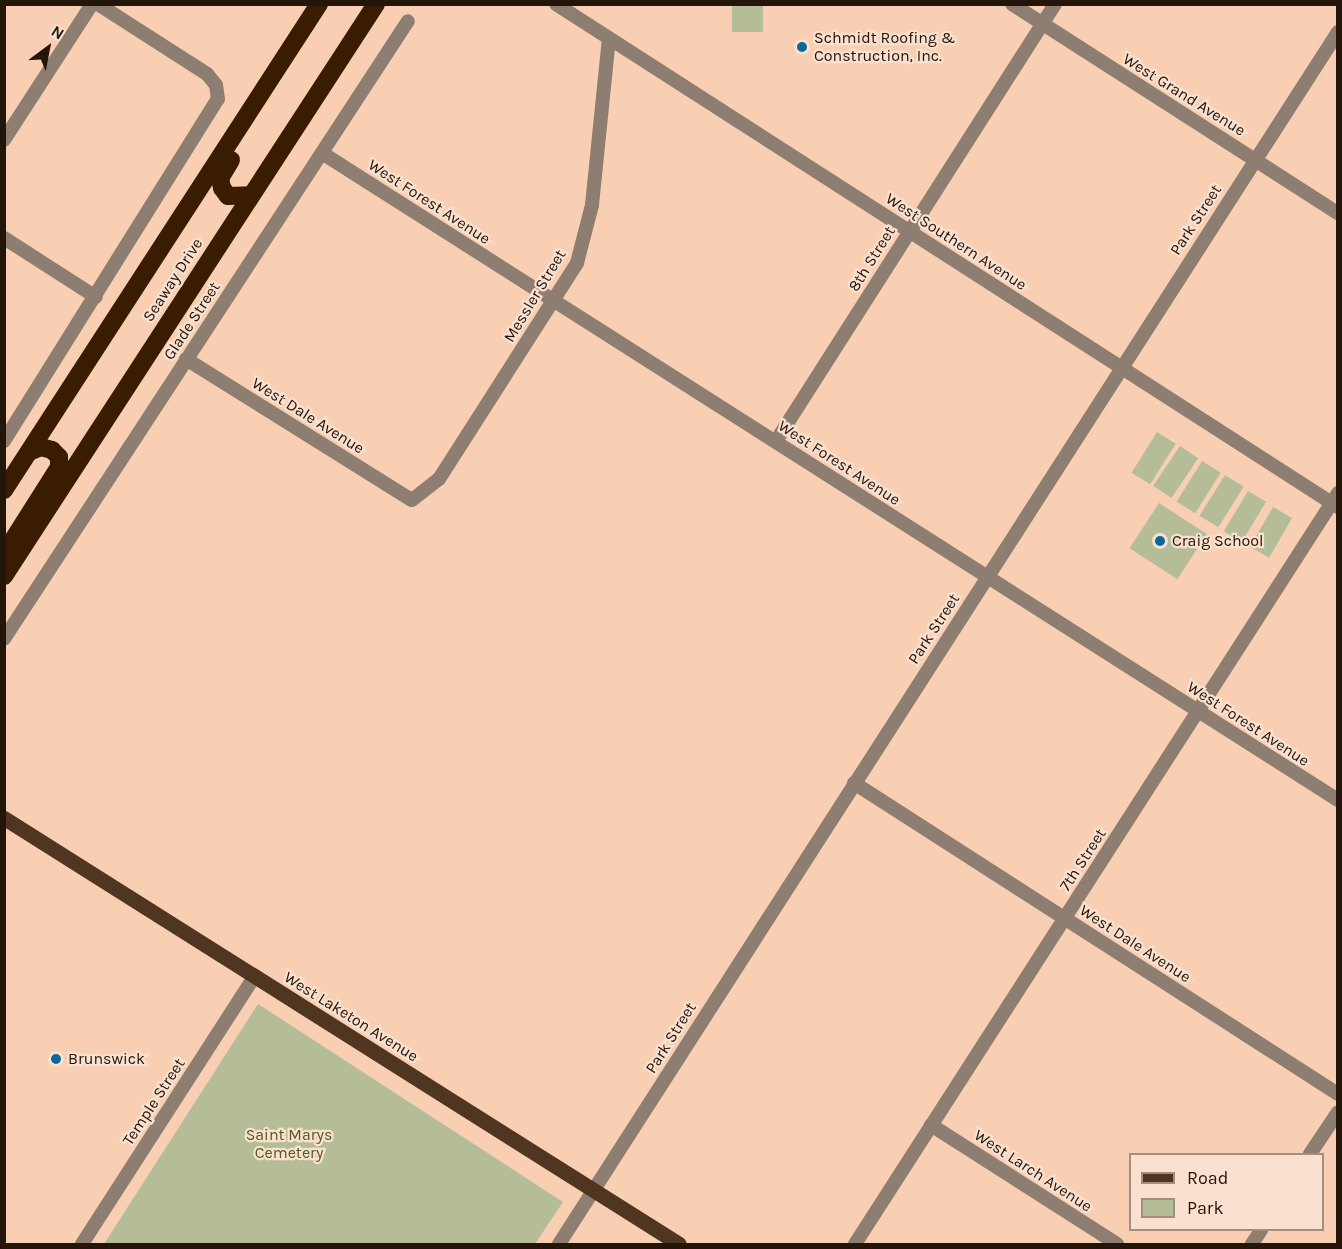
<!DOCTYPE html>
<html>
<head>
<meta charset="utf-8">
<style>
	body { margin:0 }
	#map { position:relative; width:1342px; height:1249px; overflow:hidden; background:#f8cfb2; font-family:Karla,sans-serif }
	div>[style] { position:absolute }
	.green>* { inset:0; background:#b5bd98; transform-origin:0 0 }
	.minor>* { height:14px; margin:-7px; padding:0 7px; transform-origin:7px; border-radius:7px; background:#8e7e72 }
	.major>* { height:15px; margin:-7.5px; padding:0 7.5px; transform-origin:7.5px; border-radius:7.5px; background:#503520 }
	.highway>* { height:18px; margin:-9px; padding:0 9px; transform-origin:9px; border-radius:9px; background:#391c02 }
	.dots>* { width:16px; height:16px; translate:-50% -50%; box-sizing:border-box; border:3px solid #f9e0cf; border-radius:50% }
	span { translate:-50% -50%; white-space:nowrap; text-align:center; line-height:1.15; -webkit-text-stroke:4.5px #f9e0cf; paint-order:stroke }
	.poi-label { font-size:16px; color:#23150a }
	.left { translate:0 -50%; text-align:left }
	.street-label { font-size:16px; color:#23150a }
	.park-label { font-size:16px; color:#515c19 }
	.frame { position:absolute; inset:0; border:6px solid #23150a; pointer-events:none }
	.legend { position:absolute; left:1129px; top:1153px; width:195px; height:78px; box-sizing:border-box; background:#f9e0cf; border:2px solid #a38f80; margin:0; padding:8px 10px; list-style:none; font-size:18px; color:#23150a }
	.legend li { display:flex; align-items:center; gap:12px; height:30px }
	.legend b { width:30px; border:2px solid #a38f80 }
	.north { position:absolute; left:18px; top:18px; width:60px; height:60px; -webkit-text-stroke:4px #f9e0cf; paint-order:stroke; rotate:32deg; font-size:16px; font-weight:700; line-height:24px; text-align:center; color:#23150a }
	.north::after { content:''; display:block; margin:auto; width:21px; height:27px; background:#23150a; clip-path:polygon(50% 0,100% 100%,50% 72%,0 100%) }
</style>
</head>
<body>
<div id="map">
	<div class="green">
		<i style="left:732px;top:5px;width:31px;height:27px"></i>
		<i style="left:1157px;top:432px;width:22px;height:48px;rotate:32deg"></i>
		<i style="left:1180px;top:446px;width:22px;height:48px;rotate:34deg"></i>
		<i style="left:1202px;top:461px;width:22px;height:48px;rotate:32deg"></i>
		<i style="left:1225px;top:475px;width:22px;height:48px;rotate:32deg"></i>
		<i style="left:1248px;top:491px;width:21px;height:47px;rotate:31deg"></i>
		<i style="left:1159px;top:503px;width:57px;height:54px;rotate:33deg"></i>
		<i style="left:1273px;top:507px;width:22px;height:46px;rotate:30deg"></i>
		<i style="clip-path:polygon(258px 1004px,563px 1202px,535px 1244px,104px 1244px)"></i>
	</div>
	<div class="minor">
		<i style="left:556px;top:4px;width:930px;rotate:32.75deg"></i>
		<i style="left:1012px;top:4px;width:387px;rotate:32.7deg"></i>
		<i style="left:4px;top:140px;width:162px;rotate:-57.1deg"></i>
		<i style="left:322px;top:153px;width:1205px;rotate:32.49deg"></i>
		<i style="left:4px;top:238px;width:109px;rotate:32.7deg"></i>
		<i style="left:186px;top:359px;width:266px;rotate:32deg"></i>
		<i style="left:412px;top:500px;width:34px;rotate:-38deg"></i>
		<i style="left:439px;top:479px;width:256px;rotate:-57.4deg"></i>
		<i style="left:577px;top:263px;width:60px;rotate:-75.5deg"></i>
		<i style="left:592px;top:205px;width:167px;rotate:-84.2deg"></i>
		<i style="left:4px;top:441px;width:403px;rotate:-58deg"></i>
		<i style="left:218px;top:99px;width:14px;rotate:-98deg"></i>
		<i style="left:216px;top:85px;width:14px;rotate:-129deg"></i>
		<i style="left:207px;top:74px;width:130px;rotate:-147.3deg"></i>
		<i style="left:776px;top:441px;width:518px;rotate:-57.44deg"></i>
		<i style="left:4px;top:639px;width:738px;rotate:-56.83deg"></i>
		<i style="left:854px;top:783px;width:575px;rotate:32.72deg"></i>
		<i style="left:931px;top:1125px;width:221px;rotate:32.6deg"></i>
		<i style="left:1310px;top:1154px;width:50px;rotate:-56.3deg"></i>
		<i style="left:82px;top:1244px;width:318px;rotate:-57.2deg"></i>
		<i style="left:559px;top:1244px;width:1441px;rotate:-57.27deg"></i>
		<i style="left:855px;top:1244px;width:893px;rotate:-57.25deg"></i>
		<i style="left:1252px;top:1244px;width:17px;rotate:-57deg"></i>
	</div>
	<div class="major">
		<i style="left:4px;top:818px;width:798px;rotate:32.26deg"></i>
	</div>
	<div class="highway">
		<i style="left:231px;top:160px;width:21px;rotate:121deg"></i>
		<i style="left:220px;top:178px;width:10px;rotate:79deg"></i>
		<i style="left:222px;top:188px;width:10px;rotate:53deg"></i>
		<i style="left:228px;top:196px;width:23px;rotate:-2deg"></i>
		<i style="left:4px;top:490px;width:579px;rotate:-57.05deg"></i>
		<i style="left:4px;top:554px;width:103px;rotate:-57.7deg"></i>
		<i style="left:59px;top:467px;width:10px;rotate:-90deg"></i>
		<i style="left:59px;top:457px;width:10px;rotate:-135deg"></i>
		<i style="left:52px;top:450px;width:11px;rotate:-165deg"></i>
		<i style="left:41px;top:447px;width:13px;rotate:157deg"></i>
		<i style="left:4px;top:576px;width:682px;rotate:-56.96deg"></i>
	</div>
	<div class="dots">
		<i style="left:802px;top:47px;background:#076a98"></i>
		<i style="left:1160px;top:541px;background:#076a98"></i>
		<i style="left:56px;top:1059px;background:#076a98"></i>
	</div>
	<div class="poi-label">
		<span class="left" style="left:814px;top:47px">Schmidt Roofing &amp;<br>Construction, Inc.</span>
		<span class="left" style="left:1172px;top:541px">Craig School</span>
		<span class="left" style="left:68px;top:1059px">Brunswick</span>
	</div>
	<div class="street-label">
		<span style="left:1184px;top:95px;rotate:32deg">West Grand Avenue</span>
		<span style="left:429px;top:202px;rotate:33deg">West Forest Avenue</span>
		<span style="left:1196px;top:220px;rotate:-57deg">Park Street</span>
		<span style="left:956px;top:242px;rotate:33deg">West Southern Avenue</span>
		<span style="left:872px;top:259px;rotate:-58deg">8th Street</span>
		<span style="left:173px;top:280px;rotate:-57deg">Seaway Drive</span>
		<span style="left:535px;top:296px;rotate:-59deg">Messler Street</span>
		<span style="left:192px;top:321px;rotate:-57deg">Glade Street</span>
		<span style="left:308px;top:416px;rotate:32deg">West Dale Avenue</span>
		<span style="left:839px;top:463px;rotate:33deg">West Forest Avenue</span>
		<span style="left:934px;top:629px;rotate:-57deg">Park Street</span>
		<span style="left:1248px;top:724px;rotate:33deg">West Forest Avenue</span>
		<span style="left:1083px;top:860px;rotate:-57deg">7th Street</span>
		<span style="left:1135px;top:944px;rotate:33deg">West Dale Avenue</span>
		<span style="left:351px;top:1017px;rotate:32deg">West Laketon Avenue</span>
		<span style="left:671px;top:1038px;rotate:-58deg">Park Street</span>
		<span style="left:154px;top:1102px;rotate:-57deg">Temple Street</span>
		<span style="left:1033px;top:1171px;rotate:33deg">West Larch Avenue</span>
	</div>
	<div class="park-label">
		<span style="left:289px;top:1144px">Saint Marys<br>Cemetery</span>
	</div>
	<div class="frame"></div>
	<ul class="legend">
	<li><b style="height:8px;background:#503520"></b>Road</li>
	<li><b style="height:16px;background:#b5bd98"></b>Park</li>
	</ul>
	<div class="north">N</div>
</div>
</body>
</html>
